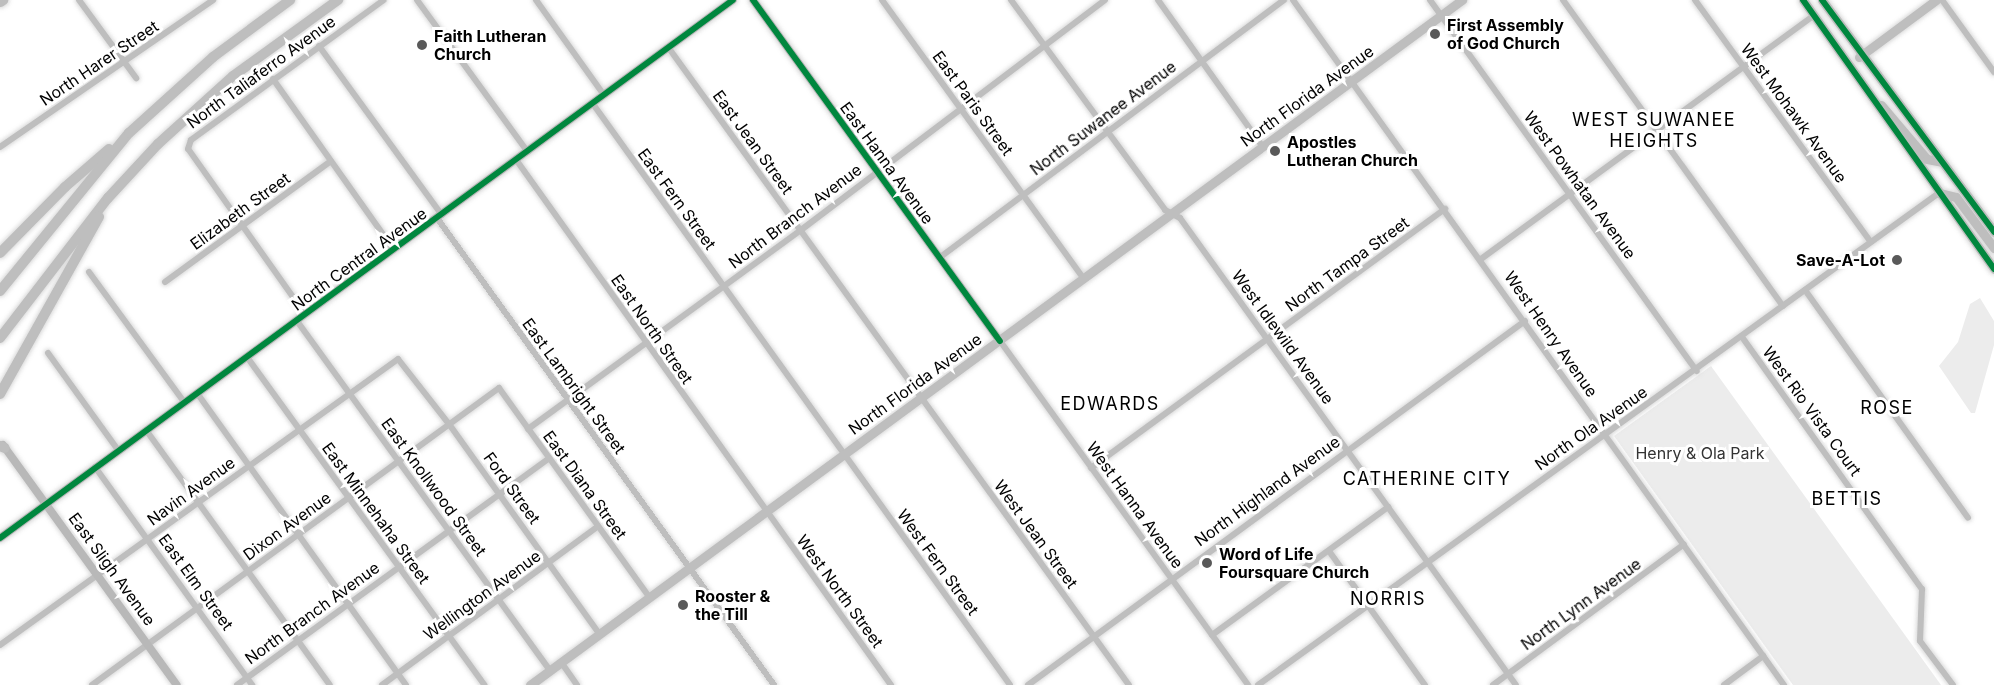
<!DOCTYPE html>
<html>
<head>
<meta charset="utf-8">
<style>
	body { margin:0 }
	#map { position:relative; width:1994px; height:685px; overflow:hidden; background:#fff; font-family:Inter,sans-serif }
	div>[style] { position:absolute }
	.green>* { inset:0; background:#ececec }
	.roads { filter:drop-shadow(0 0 2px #dbdbdb) drop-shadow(0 0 2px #dbdbdb) }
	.street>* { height:6px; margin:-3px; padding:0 3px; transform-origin:3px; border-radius:3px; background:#bebebe }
	.secondary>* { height:8px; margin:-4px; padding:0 4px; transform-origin:4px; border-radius:4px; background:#b8b8b8 }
	.primary>* { height:9px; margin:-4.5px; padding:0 4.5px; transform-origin:4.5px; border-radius:4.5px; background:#bebebe }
	.highway>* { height:10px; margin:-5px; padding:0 5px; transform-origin:5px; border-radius:5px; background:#bebebe }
	.cycleway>* { height:6px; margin:-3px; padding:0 3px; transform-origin:3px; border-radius:3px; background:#00873e }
	.dots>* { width:16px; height:16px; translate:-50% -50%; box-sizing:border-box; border:3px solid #fff; border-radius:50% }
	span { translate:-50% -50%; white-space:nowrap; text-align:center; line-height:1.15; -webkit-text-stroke:6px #fff; paint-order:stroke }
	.poi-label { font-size:16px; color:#000; font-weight:700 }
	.left { translate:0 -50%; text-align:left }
	.right { translate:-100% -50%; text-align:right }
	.street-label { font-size:16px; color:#000 }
	.park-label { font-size:16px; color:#333 }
	.neighbourhood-label { font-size:18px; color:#000; letter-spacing:1.5px }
</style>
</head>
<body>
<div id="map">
	<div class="green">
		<i style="clip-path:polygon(1980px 298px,1994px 321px,1994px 345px,1975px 413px,1971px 413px,1939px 366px,1958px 342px,1970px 304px)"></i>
		<i style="clip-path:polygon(1711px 366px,1941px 685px,1793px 685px,1614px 436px)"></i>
	</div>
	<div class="roads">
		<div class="street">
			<i style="left:79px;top:0;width:97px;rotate:53.8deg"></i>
			<i style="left:417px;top:0;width:188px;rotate:53.9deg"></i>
			<i style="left:536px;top:0;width:117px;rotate:54.4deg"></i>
			<i style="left:882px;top:0;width:344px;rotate:54.1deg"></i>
			<i style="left:1011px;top:0;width:260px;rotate:53.7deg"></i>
			<i style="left:1165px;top:210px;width:17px;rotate:28deg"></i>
			<i style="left:1180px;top:218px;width:575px;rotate:54.27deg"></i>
			<i style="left:1158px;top:0;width:181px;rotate:54.5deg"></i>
			<i style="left:1293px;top:0;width:843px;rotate:54.37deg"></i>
			<i style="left:1430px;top:0;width:457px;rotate:54.3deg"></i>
			<i style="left:1563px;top:0;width:377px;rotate:54.3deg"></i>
			<i style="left:1695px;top:0;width:299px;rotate:54deg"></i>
			<i style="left:1942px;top:0;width:89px;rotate:54.2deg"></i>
			<i style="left:319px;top:46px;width:209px;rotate:54deg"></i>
			<i style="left:668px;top:47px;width:787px;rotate:54.15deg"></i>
			<i style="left:273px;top:79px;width:209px;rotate:54.7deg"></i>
			<i style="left:593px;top:104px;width:715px;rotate:54.33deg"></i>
			<i style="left:0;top:147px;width:259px;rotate:-34.6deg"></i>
			<i style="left:517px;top:161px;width:644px;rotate:54.48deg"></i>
			<i style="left:437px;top:218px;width:576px;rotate:54.18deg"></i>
			<i style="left:939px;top:258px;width:431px;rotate:-36.8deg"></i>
			<i style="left:1481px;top:259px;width:413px;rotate:-36.2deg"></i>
			<i style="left:89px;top:272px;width:161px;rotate:53.8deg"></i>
			<i style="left:165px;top:282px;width:205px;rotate:-36.1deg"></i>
			<i style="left:1805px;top:290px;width:280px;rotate:54.4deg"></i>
			<i style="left:305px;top:314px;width:202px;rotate:-125.3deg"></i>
			<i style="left:188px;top:149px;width:9px;rotate:-72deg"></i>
			<i style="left:191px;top:140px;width:238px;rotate:-36deg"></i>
			<i style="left:297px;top:321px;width:431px;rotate:54.1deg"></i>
			<i style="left:1742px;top:337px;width:310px;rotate:54.5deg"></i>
			<i style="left:1922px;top:589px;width:52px;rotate:92.2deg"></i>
			<i style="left:1920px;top:641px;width:55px;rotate:53.1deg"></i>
			<i style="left:1000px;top:341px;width:424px;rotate:54.2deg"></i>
			<i style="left:48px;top:353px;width:120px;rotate:54.2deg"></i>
			<i style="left:247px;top:357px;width:405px;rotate:54.1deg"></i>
			<i style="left:197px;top:393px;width:359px;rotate:54.4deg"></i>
			<i style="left:528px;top:429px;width:338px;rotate:-36.1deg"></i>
			<i style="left:801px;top:230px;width:381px;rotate:-37.1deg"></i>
			<i style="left:146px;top:430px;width:314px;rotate:54.2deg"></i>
			<i style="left:95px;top:467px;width:269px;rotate:54.2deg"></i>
			<i style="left:1091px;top:468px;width:439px;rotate:-36.2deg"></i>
			<i style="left:1329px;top:551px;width:165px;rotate:54.4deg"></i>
			<i style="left:1212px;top:635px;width:218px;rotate:-36deg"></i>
			<i style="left:0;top:645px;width:490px;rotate:-35.7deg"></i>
			<i style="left:398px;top:359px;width:83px;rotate:51.9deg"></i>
			<i style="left:449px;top:424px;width:259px;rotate:54.4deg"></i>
			<i style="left:561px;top:662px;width:28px;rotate:55deg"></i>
			<i style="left:92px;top:685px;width:504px;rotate:-36.12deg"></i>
			<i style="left:499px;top:388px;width:259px;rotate:54.3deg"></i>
			<i style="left:237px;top:685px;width:386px;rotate:-36deg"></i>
			<i style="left:382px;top:685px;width:267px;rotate:-36.3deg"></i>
			<i style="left:1028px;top:685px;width:616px;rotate:-36.22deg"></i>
			<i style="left:1258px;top:685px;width:840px;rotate:-35.85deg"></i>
			<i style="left:1493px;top:685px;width:237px;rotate:-36.4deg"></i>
			<i style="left:1724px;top:685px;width:49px;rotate:-36.6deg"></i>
		</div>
		<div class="secondary">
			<i style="left:753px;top:0;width:421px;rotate:54.1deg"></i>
			<i style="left:3px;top:445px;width:296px;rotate:54.1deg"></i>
			<i style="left:0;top:538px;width:909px;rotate:-36.28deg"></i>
		</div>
		<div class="primary">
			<i style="left:1803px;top:0;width:330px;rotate:54.6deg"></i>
			<i style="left:1822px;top:0;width:289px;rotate:53.4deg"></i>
			<i style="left:0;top:2px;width:4px;rotate:-34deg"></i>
			<i style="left:1859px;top:57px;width:96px;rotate:-36.5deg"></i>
			<i style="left:1881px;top:105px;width:71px;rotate:49.6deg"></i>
			<i style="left:1927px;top:159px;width:15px;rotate:11deg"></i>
			<i style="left:1939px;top:193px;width:17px;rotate:13deg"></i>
			<i style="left:1956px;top:197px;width:64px;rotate:53.3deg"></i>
			<i style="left:530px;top:685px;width:1157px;rotate:-36.32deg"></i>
		</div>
		<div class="highway">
			<i style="left:0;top:253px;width:93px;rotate:-45.4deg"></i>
			<i style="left:65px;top:187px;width:58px;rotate:-40.8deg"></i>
			<i style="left:0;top:291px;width:204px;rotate:-50.8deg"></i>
			<i style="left:129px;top:133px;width:113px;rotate:-42.1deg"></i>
			<i style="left:213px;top:57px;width:96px;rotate:-36.5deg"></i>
			<i style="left:0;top:338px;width:177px;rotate:-52.4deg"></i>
			<i style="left:108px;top:198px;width:74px;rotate:-47.2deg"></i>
			<i style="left:158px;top:144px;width:101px;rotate:-42.2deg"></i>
			<i style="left:233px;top:76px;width:130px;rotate:-35.9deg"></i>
			<i style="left:0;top:394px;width:203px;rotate:-60.8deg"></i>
			<i style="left:0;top:446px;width:5px;rotate:22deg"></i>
		</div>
	</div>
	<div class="cycleway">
		<i style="left:753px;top:0;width:421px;rotate:54.1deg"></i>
		<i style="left:1803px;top:0;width:330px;rotate:54.6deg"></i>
		<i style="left:1822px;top:0;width:289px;rotate:53.4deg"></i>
		<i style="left:0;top:538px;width:909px;rotate:-36.28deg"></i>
	</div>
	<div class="dots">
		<i style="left:1435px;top:34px;background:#595959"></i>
		<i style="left:422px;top:45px;background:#595959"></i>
		<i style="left:1275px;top:151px;background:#595959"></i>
		<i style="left:1897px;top:260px;background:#595959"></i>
		<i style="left:1207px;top:563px;background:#595959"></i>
		<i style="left:683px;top:605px;background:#595959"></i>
	</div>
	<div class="poi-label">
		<span class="left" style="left:1447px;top:34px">First Assembly<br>of God Church</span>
		<span class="left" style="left:434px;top:45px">Faith Lutheran<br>Church</span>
		<span class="left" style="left:1287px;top:151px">Apostles<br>Lutheran Church</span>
		<span class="right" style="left:1885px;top:260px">Save-A-Lot</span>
		<span class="left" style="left:1219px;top:563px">Word of Life<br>Foursquare Church</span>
		<span class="left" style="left:695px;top:605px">Rooster &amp;<br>the Till</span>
	</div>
	<div class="street-label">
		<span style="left:99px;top:63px;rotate:-34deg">North Harer Street</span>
		<span style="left:261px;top:72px;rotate:-36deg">North Taliaferro Avenue</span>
		<span style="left:1307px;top:96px;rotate:-36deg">North Florida Avenue</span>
		<span style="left:973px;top:103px;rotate:54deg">East Paris Street</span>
		<span style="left:1794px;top:113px;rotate:54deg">West Mohawk Avenue</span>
		<span style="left:1103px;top:118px;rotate:-37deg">North Suwanee Avenue</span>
		<span style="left:753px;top:142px;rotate:54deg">East Jean Street</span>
		<span style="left:887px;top:163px;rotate:54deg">East Hanna Avenue</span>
		<span style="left:1580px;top:185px;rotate:54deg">West Powhatan Avenue</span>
		<span style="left:677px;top:199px;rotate:54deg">East Fern Street</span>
		<span style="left:240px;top:211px;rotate:-36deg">Elizabeth Street</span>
		<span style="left:795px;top:216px;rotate:-37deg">North Branch Avenue</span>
		<span style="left:359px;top:259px;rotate:-36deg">North Central Avenue</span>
		<span style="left:1347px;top:264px;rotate:-36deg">North Tampa Street</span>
		<span style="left:652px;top:329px;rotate:55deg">East North Street</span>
		<span style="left:1551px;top:334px;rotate:55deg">West Henry Avenue</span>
		<span style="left:1283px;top:337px;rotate:54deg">West Idlewild Avenue</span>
		<span style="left:915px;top:384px;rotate:-36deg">North Florida Avenue</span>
		<span style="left:574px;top:386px;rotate:54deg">East Lambright Street</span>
		<span style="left:1812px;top:411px;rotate:54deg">West Rio Vista Court</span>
		<span style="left:1591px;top:428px;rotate:-35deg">North Ola Avenue</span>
		<span style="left:585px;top:485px;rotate:54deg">East Diana Street</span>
		<span style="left:434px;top:487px;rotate:54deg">East Knollwood Street</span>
		<span style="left:512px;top:488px;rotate:54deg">Ford Street</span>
		<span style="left:191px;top:491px;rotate:-36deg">Navin Avenue</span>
		<span style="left:1267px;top:491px;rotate:-36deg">North Highland Avenue</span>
		<span style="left:1135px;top:505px;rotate:54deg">West Hanna Avenue</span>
		<span style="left:376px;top:513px;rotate:54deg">East Minnehaha Street</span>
		<span style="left:287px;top:526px;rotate:-36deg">Dixon Avenue</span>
		<span style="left:1036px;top:534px;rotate:54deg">West Jean Street</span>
		<span style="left:938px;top:562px;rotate:54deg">West Fern Street</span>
		<span style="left:112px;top:569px;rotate:54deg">East Sligh Avenue</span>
		<span style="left:196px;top:582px;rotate:54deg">East Elm Street</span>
		<span style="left:840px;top:591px;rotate:54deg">West North Street</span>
		<span style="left:482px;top:595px;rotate:-36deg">Wellington Avenue</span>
		<span style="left:1581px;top:604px;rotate:-36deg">North Lynn Avenue</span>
		<span style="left:312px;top:613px;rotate:-36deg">North Branch Avenue</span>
	</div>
	<div class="park-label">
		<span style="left:1700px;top:453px">Henry &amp; Ola Park</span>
	</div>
	<div class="neighbourhood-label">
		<span style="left:1654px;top:131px">WEST SUWANEE<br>HEIGHTS</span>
		<span style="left:1110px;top:404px">EDWARDS</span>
		<span style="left:1887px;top:408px">ROSE</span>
		<span style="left:1427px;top:479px">CATHERINE CITY</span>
		<span style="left:1847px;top:499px">BETTIS</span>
		<span style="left:1388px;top:599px">NORRIS</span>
	</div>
</div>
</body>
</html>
